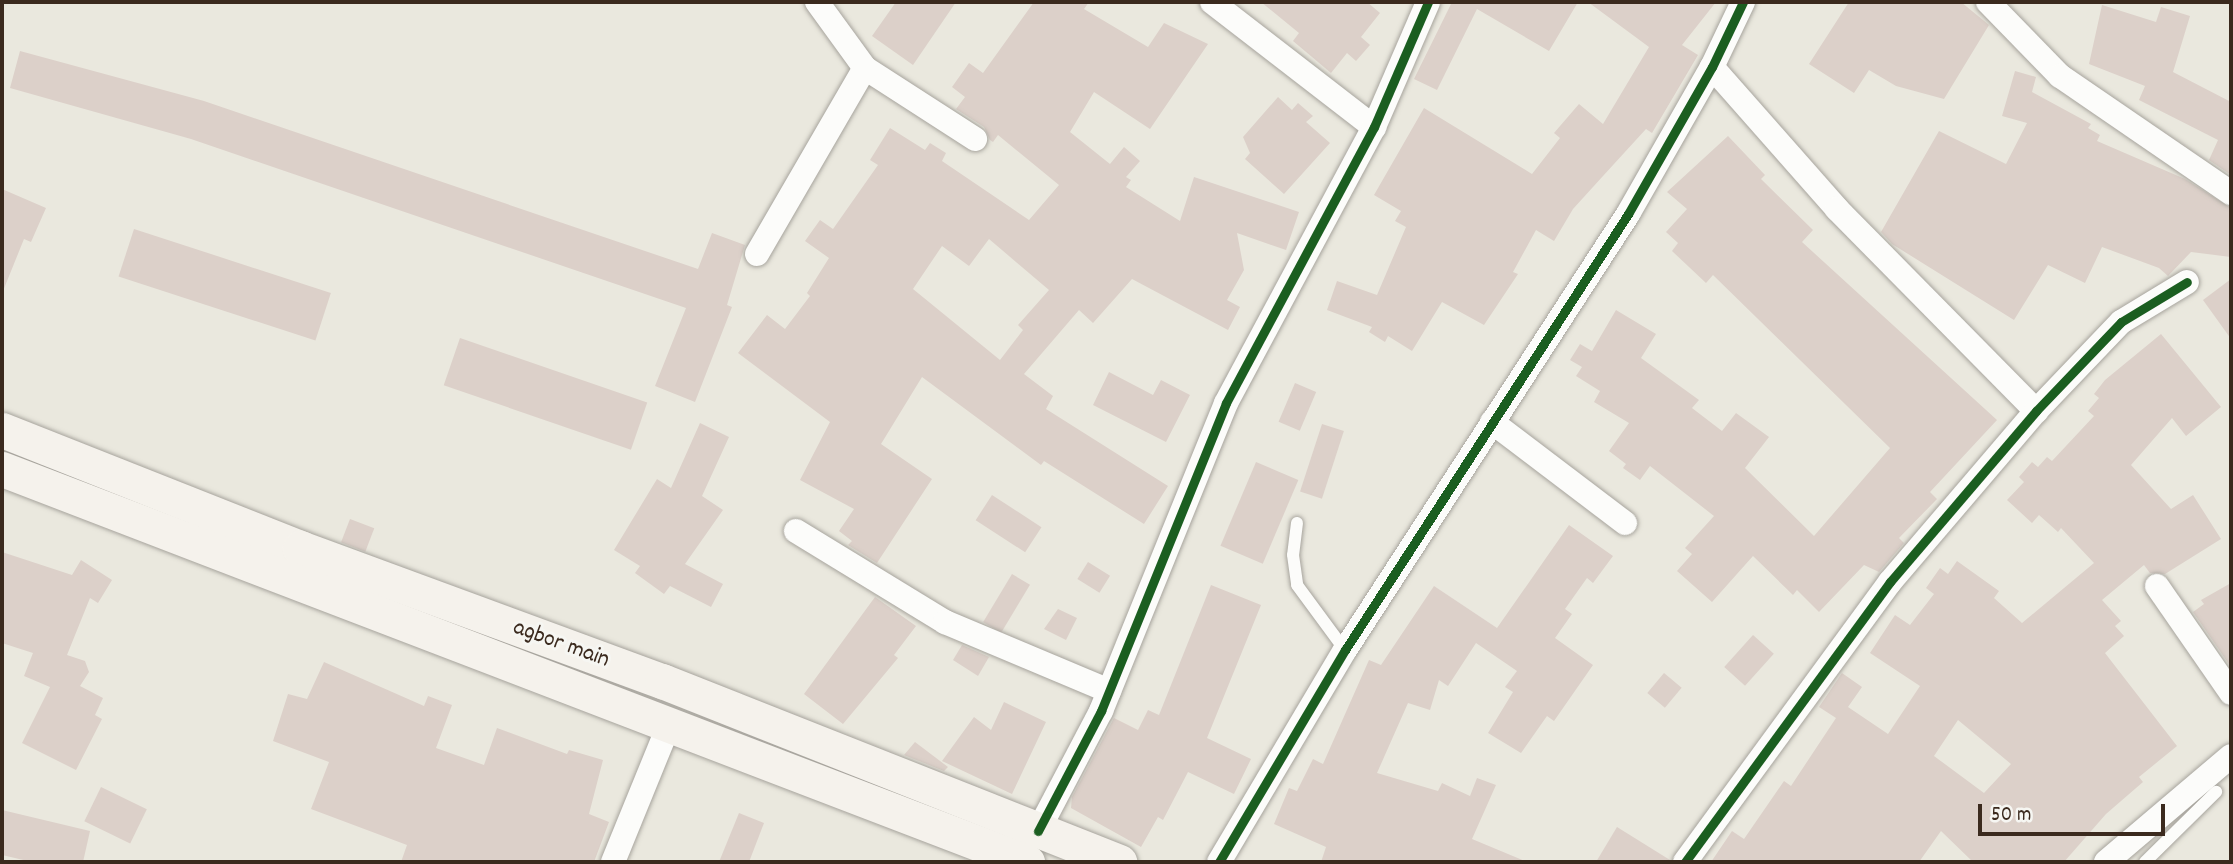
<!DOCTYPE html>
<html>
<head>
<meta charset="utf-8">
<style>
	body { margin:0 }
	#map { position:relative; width:2233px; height:864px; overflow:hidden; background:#eae8de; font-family:Dekko,sans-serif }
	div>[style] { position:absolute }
	.building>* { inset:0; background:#dcd0c9; transform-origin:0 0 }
	.roads { filter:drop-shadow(0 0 2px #a7a49d) drop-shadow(0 0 2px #a7a49d) }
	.lane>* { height:12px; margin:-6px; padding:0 6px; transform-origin:6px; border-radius:6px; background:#fcfcfa }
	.street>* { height:24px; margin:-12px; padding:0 12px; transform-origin:12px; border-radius:12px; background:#fcfcfa }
	.secondary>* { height:35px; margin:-17.5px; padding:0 17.5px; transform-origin:17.5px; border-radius:17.5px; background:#f5f2ec }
	.cycleway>* { height:9px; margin:-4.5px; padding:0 4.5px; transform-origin:4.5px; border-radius:4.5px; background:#1b5e20 }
	span { translate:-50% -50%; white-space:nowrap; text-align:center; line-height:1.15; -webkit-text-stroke:6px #f6f6f2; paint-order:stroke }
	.street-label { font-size:24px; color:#3b2a1e }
	.frame { position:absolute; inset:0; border:4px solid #3b2a1e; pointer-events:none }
	.scale { position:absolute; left:1978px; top:804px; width:187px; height:32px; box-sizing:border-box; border:4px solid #3b2a1e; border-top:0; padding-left:9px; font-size:21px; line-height:24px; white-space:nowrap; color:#3b2a1e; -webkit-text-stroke:5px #f6f6f2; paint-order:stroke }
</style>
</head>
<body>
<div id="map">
	<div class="building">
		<i style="clip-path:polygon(896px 2px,956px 2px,913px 65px,872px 36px)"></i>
		<i style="clip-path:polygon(evenodd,1034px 2px,1089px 2px,1084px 9px,1148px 47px,1164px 23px,1208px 44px,1150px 129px,1094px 92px,1070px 132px,1110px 164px,1124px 147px,1140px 161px,1126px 177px,1131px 180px,1126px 187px,1180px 221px,1194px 177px,1299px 212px,1286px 250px,1237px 233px,1244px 270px,1227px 300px,1240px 307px,1228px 330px,1132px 279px,1093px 323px,1079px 310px,1024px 374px,1053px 396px,1046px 409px,1168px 486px,1144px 524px,1044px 461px,1041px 465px,922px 377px,881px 444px,932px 479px,877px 563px,848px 545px,852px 541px,839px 531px,854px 509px,800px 480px,830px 422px,738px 353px,767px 315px,785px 329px,810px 296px,807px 293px,829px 258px,805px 241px,820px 220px,833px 229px,878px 165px,870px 160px,890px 128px,925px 150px,930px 143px,946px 153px,942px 161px,1029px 220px,1059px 185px,998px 135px,993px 142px,990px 140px,984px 127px,956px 109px,965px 97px,952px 87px,969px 63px,983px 73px,1034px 2px,989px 239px,1049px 290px,1018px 325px,1023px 330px,1000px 360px,913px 289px,942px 246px,969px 266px,989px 239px)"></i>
		<i style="clip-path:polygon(1261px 2px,1367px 2px,1380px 13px,1361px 37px,1370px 45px,1356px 61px,1347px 53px,1331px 73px,1293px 41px,1299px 33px)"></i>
		<i style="clip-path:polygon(1452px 2px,1578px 2px,1549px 51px,1477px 9px,1437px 90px,1414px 79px)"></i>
		<i style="clip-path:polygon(1588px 2px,1716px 2px,1682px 45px,1698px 55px,1652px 133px,1646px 129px,1603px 176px,1573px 209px,1554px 241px,1536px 230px,1513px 272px,1518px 274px,1484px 325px,1442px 302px,1412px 351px,1388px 336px,1385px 342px,1369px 332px,1372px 327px,1327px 310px,1337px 281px,1377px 295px,1406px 227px,1395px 221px,1401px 211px,1374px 195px,1424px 108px,1532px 174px,1560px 138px,1554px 133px,1579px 104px,1603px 124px,1649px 47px)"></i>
		<i style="clip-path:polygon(1849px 2px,1961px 2px,1989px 25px,1944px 99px,1896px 86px,1869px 70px,1854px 93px,1809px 64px)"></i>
		<i style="clip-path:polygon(2102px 5px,2156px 22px,2161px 7px,2190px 16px,2173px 72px,2231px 102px,2231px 175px,2209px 160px,2218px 140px,2139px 100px,2145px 86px,2089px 64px)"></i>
		<i style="clip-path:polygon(20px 51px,204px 101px,698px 269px,712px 233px,745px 245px,727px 305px,732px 307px,695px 402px,655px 386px,686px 308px,191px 139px,10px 88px)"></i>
		<i style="clip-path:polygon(2015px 71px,2036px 77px,2032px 92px,2091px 124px,2088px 128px,2100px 135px,2097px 141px,2185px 179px,2231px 208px,2231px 257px,2191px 252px,2168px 276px,2159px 268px,2102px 247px,2085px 283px,2048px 265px,2014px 320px,1892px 244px,1881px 232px,1939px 131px,2006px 164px,2027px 123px,2002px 116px)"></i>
		<i style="clip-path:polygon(1278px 97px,1292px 110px,1298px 103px,1313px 116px,1306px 122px,1330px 143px,1284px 194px,1245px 159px,1250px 153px,1243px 137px)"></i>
		<i style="clip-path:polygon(1728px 136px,1765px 175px,1761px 179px,1813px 230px,1802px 242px,1997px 420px,1930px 492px,1937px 499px,1899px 538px,1904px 543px,1879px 572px,1864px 565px,1819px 612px,1797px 590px,1793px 595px,1753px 556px,1712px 602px,1677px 571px,1692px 554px,1685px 548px,1714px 516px,1650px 466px,1640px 480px,1623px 468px,1626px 464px,1609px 451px,1629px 423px,1594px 402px,1600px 391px,1576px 376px,1582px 367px,1570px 360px,1580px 344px,1592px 351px,1616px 310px,1656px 334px,1641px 358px,1699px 400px,1692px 408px,1722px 431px,1736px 413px,1769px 437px,1745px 468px,1814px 536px,1890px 448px,1713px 275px,1706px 283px,1672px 251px,1678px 243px,1666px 232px,1687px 209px,1667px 192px)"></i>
		<i style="clip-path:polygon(2px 189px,46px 208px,31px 242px,24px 239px,3px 291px)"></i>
		<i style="left:134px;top:229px;width:207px;height:50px;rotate:18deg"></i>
		<i style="clip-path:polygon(2231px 279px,2231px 339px,2203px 300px)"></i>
		<i style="clip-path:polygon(evenodd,2161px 334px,2221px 407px,2186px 436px,2172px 418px,2131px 465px,2171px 509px,2193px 495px,2221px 539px,2165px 574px,2150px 573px,2144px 565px,2102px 600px,2121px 621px,2115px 626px,2124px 636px,2105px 653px,2177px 746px,2139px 777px,2143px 782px,2106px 814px,2064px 862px,1973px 862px,1941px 831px,1919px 862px,1711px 862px,1732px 831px,1744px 839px,1784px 781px,1791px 786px,1836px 718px,1819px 707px,1842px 673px,1862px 687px,1848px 707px,1888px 734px,1920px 686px,1870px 653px,1895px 615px,1910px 625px,1934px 594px,1926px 588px,1940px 568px,1948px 574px,1957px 561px,1999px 591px,1994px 598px,2022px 623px,2094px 563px,2061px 528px,2058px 532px,2039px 515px,2032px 523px,2007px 500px,2024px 482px,2019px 477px,2032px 462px,2038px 467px,2047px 457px,2052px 461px,2094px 416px,2088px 411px,2099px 398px,2094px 394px,2105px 380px,2161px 334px,1958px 720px,2011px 764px,1984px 793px,1934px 756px,1958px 720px)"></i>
		<i style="left:460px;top:338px;width:198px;height:50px;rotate:19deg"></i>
		<i style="clip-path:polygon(1109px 372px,1153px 395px,1161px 380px,1190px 395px,1166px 442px,1093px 405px)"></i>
		<i style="left:1295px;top:383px;width:23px;height:42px;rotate:23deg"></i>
		<i style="clip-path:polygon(700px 423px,729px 437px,702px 496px,723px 510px,685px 564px,723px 584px,711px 607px,670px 586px,664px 594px,635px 573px,640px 566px,614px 550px,657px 479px,671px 488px)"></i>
		<i style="left:1322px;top:424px;width:23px;height:71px;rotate:18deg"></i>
		<i style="left:1256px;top:462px;width:46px;height:91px;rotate:23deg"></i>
		<i style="left:992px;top:495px;width:59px;height:30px;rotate:33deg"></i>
		<i style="left:350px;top:519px;width:26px;height:25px;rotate:21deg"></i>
		<i style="clip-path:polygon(1569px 525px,1613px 556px,1593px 583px,1587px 578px,1565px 609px,1572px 614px,1555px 638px,1593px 665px,1554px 721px,1547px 716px,1521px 753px,1488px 733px,1513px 692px,1505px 687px,1517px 671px,1476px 643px,1448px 686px,1439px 680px,1430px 710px,1408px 703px,1377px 773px,1438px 791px,1442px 783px,1470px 796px,1477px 778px,1496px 785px,1472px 839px,1527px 862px,1321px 862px,1326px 847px,1274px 824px,1289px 788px,1297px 791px,1313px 759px,1323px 764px,1369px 660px,1381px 665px,1434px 586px,1497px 628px)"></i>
		<i style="clip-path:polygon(2px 552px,72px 575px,81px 560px,112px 580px,98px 603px,90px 598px,67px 655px,85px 661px,89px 672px,80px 686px,103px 698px,95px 715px,102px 719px,76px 770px,22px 743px,50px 687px,24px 676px,33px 653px,2px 643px)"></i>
		<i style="left:1088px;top:562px;width:26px;height:20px;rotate:32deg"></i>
		<i style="left:1012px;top:574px;width:21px;height:56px;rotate:31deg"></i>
		<i style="clip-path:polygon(2231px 583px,2231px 667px,2193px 612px,2204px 604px,2201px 600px)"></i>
		<i style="clip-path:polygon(1211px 585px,1261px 605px,1207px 738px,1251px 759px,1234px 794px,1188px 772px,1163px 820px,1158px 817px,1141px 847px,1071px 808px,1072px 797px,1114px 718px,1138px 730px,1148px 710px,1159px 715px)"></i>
		<i style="clip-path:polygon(875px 597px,916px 626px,894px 655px,898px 658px,843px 724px,804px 694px)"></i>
		<i style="clip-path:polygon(1058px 609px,1077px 618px,1066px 640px,1044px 629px)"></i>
		<i style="left:1753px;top:635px;width:28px;height:43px;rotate:42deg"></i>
		<i style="clip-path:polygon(962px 645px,989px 657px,978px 676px,953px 660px)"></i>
		<i style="clip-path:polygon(324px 662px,424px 706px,428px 696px,452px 705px,436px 748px,484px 765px,497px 728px,567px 754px,569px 750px,603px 760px,589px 814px,609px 822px,594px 862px,401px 862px,407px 845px,311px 809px,329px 762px,273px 741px,288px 694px,307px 699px)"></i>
		<i style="left:1664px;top:673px;width:23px;height:26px;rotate:40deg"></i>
		<i style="clip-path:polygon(1004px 702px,1046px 722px,1012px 794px,942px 761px,974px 717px,991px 730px)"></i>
		<i style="clip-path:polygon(915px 742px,948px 767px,944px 771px,904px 755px)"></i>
		<i style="left:101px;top:787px;width:51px;height:38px;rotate:26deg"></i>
		<i style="clip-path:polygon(2px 810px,90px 831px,83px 862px,32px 862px,2px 855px)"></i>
		<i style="clip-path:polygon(739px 813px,764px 823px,749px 862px,719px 862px)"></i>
		<i style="clip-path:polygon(1617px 827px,1670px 860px,1670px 862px,1596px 862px)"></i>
	</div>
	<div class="roads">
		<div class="lane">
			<i style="left:1297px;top:523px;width:32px;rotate:97deg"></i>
			<i style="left:1293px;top:555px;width:30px;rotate:82deg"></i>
			<i style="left:1297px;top:585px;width:81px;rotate:53.6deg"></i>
			<i style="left:2145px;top:862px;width:100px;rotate:-44.6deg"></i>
		</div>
		<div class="street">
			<i style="left:817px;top:2px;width:82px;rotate:54deg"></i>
			<i style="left:865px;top:68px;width:131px;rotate:32.8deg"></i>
			<i style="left:1212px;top:2px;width:205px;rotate:37.7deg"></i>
			<i style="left:1988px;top:2px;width:103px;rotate:45.8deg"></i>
			<i style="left:2060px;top:76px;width:207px;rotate:34.4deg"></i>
			<i style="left:1712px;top:67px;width:189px;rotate:48.6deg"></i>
			<i style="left:1837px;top:209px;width:284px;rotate:45.4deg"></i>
			<i style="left:757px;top:254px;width:215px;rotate:-59.9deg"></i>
			<i style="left:1492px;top:422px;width:167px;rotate:37.2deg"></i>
			<i style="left:796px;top:531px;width:175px;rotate:31.4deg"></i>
			<i style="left:945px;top:622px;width:178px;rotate:22.8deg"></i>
			<i style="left:2157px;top:586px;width:130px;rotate:55.3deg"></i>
			<i style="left:1038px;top:831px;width:136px;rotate:-62.3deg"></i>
			<i style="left:1101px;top:711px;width:332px;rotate:-67.9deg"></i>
			<i style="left:1226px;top:403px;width:313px;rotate:-61.8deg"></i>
			<i style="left:1374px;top:127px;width:136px;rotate:-66.6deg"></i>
			<i style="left:613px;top:862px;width:151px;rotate:-67.8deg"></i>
			<i style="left:1219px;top:862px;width:247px;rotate:-59.3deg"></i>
			<i style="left:1345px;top:650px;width:520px;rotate:-57.01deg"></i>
			<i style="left:1628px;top:214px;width:169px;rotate:-60.3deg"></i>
			<i style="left:1712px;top:67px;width:72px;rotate:-64.5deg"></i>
			<i style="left:1685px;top:862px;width:347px;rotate:-53.8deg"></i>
			<i style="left:1890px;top:582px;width:225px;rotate:-49.5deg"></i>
			<i style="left:2036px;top:411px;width:123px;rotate:-46.3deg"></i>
			<i style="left:2121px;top:322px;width:77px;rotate:-31.2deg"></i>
			<i style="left:2106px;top:862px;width:164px;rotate:-40.3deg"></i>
		</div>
		<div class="secondary">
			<i style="left:2px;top:430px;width:321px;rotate:21.6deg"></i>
			<i style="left:300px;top:548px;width:386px;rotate:20.2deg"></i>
			<i style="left:662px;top:681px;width:492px;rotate:21.6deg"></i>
			<i style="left:2px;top:469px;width:1098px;rotate:20.98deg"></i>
		</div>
	</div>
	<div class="cycleway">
		<i style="left:1038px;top:831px;width:136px;rotate:-62.3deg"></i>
		<i style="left:1101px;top:711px;width:332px;rotate:-67.9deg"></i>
		<i style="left:1226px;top:403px;width:313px;rotate:-61.8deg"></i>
		<i style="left:1374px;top:127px;width:136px;rotate:-66.6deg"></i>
		<i style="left:1219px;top:862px;width:247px;rotate:-59.3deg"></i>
		<i style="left:1345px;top:650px;width:520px;rotate:-57.01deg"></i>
		<i style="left:1628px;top:214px;width:169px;rotate:-60.3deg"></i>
		<i style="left:1712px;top:67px;width:72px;rotate:-64.5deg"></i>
		<i style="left:1685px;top:862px;width:347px;rotate:-53.8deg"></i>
		<i style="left:1890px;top:582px;width:225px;rotate:-49.5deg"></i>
		<i style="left:2036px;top:411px;width:123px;rotate:-46.3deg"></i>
		<i style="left:2121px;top:322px;width:77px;rotate:-31.2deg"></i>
	</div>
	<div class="street-label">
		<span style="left:561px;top:645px;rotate:20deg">agbor main</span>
	</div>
	<div class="frame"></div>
	<div class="scale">50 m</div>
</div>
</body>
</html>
